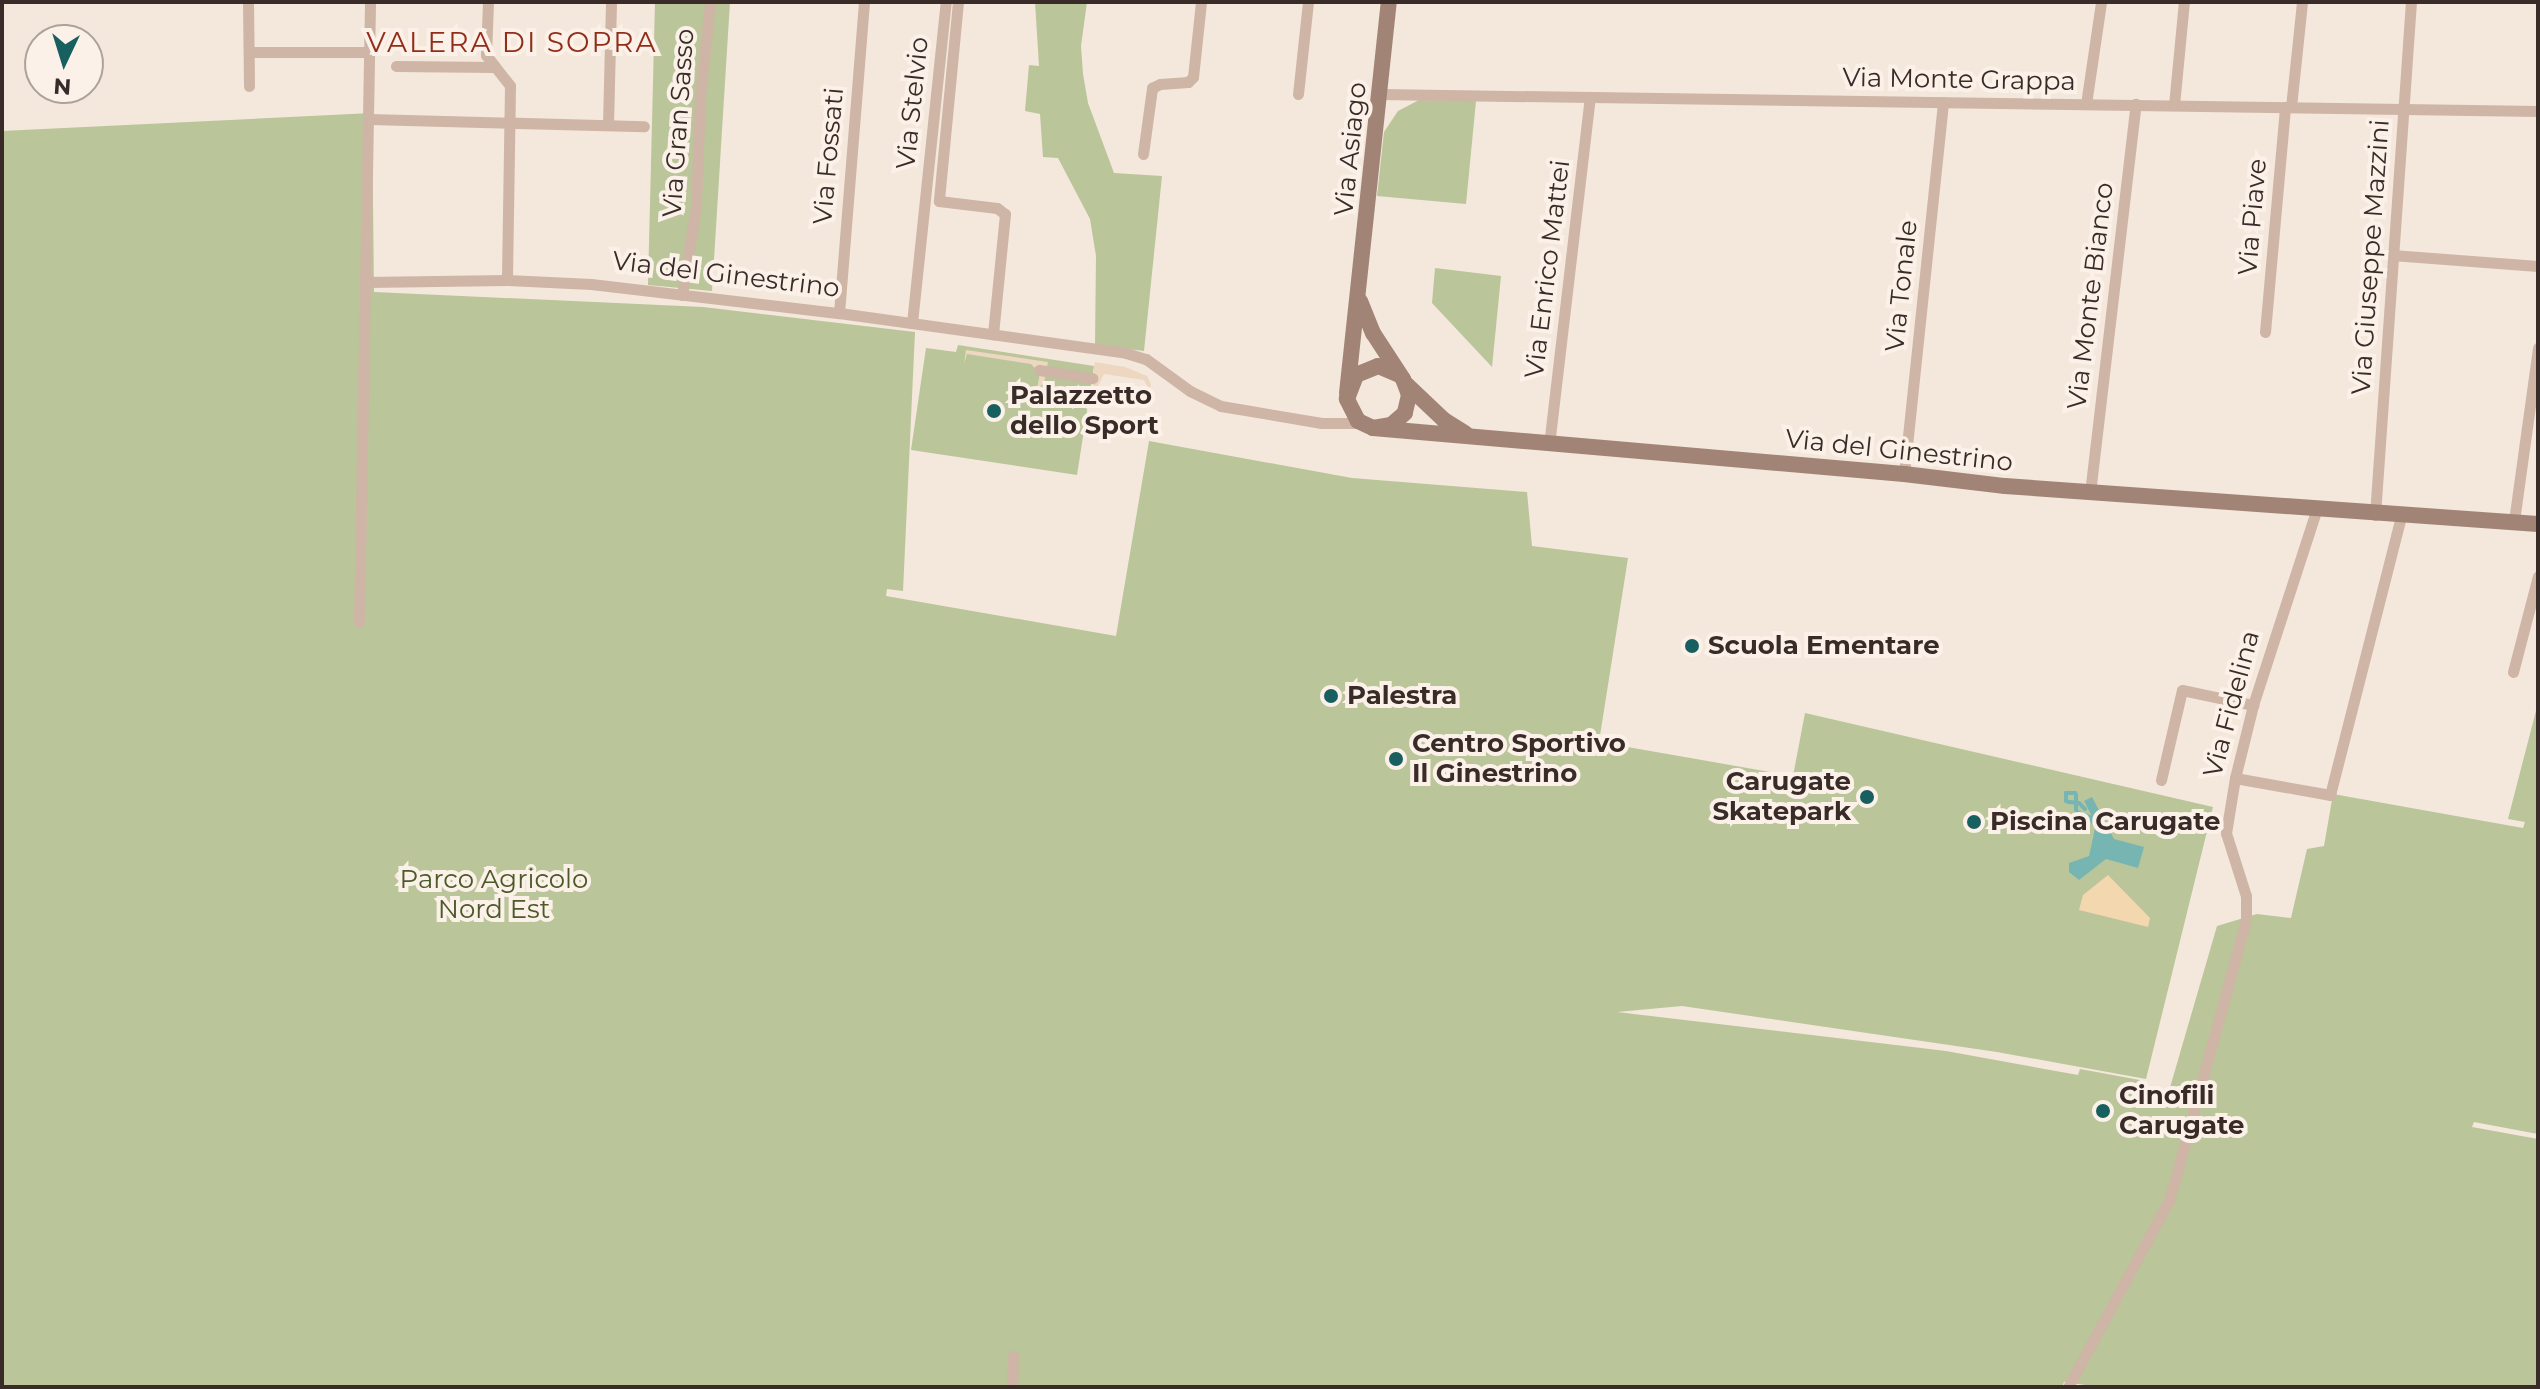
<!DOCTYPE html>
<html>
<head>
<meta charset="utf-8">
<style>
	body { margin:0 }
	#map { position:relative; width:2540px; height:1389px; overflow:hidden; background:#f4e7db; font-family:Montserrat,sans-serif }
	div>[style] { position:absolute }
	.green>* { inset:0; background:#bac59a }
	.sand>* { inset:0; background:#f3d7af }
	.plaza>* { inset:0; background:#eed7c1 }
	.water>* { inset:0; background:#77b5b3 }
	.stream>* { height:4px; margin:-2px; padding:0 2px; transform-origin:2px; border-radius:2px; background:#77b5b3 }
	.street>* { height:11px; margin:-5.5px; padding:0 5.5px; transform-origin:5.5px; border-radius:5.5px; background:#ceb5a6 }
	.secondary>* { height:16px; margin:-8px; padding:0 8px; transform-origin:8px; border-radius:8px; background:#a28477 }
	.dots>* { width:22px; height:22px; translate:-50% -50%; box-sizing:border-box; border:4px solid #fbf1e8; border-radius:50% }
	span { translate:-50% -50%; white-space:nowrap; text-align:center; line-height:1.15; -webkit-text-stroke:8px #fbf1e8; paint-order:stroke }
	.street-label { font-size:26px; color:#392c28 }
	.poi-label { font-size:26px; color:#392c28; font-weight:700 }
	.left { translate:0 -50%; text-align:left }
	.right { translate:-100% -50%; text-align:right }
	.park-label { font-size:26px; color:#4b5a29 }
	.neighbourhood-label { font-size:28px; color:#912d18; letter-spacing:2px }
	.frame { position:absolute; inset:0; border:4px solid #392c28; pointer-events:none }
	.north { position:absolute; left:24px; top:24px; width:80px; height:80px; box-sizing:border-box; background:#fbf1e8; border:2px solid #ada29b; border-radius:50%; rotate:184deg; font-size:22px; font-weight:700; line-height:32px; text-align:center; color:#392c28 }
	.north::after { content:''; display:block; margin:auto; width:28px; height:36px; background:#185f5f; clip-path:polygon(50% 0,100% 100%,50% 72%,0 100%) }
</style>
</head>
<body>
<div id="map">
	<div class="green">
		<i style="clip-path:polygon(655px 2px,730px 2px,712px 291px,648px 285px)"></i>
		<i style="clip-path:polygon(1035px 2px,1087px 2px,1081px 46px,1083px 74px,1088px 103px,1114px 173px,1162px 176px,1144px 351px,1095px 345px,1096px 256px,1090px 219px,1058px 158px,1043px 157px,1040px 114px,1025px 111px,1029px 65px,1039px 66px)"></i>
		<i style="clip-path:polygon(1419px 100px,1476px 101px,1466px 204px,1377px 196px,1384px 132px,1398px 111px)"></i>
		<i style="clip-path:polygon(372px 113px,374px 292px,703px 307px,915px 332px,903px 591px,887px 589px,886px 596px,1116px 636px,1149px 441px,1352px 478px,1527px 492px,1532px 546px,1628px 558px,1599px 742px,1793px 776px,1805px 713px,2213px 807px,2146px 1079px,1997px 1052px,1682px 1006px,1617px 1012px,1946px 1051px,2078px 1075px,2080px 1069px,2145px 1081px,2144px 1086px,2169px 1091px,2217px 926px,2257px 914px,2291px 918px,2307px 849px,2324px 846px,2333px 794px,2523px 828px,2525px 822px,2508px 819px,2538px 703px,2538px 1134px,2474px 1122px,2472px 1127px,2538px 1139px,2538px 1387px,2100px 1387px,2064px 1382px,2062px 1387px,2px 1387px,2px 131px)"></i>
		<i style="clip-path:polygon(1435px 268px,1501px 276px,1492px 367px,1432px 303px)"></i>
		<i style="clip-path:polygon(958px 345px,1094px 366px,1077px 475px,911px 450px,926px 348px,956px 352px)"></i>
	</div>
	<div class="sand">
		<i style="clip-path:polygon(2108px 875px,2150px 918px,2148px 927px,2079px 910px,2083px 895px)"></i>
	</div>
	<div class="plaza">
		<i style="clip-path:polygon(966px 350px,1048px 362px,1044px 383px,1037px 389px,1040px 373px,1031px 364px,967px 354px,964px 364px)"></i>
		<i style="clip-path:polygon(1095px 362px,1125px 367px,1147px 376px,1151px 384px,1149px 407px,1145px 406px,1148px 388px,1144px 380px,1104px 374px,1096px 390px,1090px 390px)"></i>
	</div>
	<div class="water">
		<i style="clip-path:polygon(2092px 797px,2114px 839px,2144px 847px,2138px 868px,2106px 859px,2079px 880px,2069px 872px,2069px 863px,2089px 856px,2096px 824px,2084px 801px)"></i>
	</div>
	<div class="stream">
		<i style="left:2085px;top:809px;width:8px;rotate:-135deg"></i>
		<i style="left:2079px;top:803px;width:10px;rotate:-174deg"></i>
		<i style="left:2069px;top:802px;width:3px;rotate:-162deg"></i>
		<i style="left:2066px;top:801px;width:8px;rotate:-90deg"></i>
		<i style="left:2066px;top:793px;width:9px"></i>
		<i style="left:2075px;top:793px;width:2px;rotate:63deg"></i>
		<i style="left:2076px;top:795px;width:14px;rotate:90deg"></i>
		<i style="left:2076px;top:809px;width:3px;rotate:72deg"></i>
		<i style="left:2077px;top:812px;width:14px;rotate:21deg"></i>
		<i style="left:2090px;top:817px;width:12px;rotate:59deg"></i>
	</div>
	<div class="street">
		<i style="left:248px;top:2px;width:84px;rotate:89.3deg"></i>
		<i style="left:488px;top:2px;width:53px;rotate:92.2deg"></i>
		<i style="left:486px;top:55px;width:39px;rotate:52deg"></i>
		<i style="left:510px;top:86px;width:194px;rotate:90.9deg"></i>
		<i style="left:958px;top:2px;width:200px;rotate:95.5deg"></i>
		<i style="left:939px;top:201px;width:58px;rotate:6.9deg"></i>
		<i style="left:997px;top:208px;width:10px;rotate:37deg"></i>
		<i style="left:1005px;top:214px;width:121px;rotate:95.7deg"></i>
		<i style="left:249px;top:52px;width:120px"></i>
		<i style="left:396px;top:66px;width:98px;rotate:0.6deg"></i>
		<i style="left:1298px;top:94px;width:93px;rotate:-83.8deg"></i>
		<i style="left:1380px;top:94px;width:1158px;rotate:0.84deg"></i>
		<i style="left:2086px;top:104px;width:103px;rotate:-81.6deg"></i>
		<i style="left:2174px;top:105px;width:103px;rotate:-84.5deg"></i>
		<i style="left:2291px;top:107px;width:106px;rotate:-84deg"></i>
		<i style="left:369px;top:119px;width:275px;rotate:1.5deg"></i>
		<i style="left:608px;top:125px;width:123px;rotate:-88.6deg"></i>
		<i style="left:1143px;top:154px;width:67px;rotate:-82.2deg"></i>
		<i style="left:1152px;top:88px;width:9px;rotate:-27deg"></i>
		<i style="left:1160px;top:84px;width:28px;rotate:-4deg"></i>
		<i style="left:1188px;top:82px;width:7px;rotate:-45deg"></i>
		<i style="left:1193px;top:77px;width:75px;rotate:-83.9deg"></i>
		<i style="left:2392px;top:255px;width:146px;rotate:4.3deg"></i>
		<i style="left:366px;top:282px;width:141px;rotate:-0.8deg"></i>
		<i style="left:507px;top:280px;width:84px;rotate:2.7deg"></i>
		<i style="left:591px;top:284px;width:250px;rotate:6.7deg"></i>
		<i style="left:839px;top:313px;width:290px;rotate:7.9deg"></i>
		<i style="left:1126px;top:353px;width:21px;rotate:17deg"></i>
		<i style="left:1146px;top:359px;width:54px;rotate:36deg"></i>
		<i style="left:1190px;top:391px;width:34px;rotate:26deg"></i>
		<i style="left:1221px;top:406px;width:102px;rotate:9.6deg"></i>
		<i style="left:1322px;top:423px;width:38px"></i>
		<i style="left:682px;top:295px;width:89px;rotate:-81deg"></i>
		<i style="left:696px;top:207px;width:111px;rotate:-87.9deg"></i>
		<i style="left:700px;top:96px;width:95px;rotate:-83.9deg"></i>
		<i style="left:839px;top:313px;width:312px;rotate:-85.4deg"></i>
		<i style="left:912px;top:323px;width:323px;rotate:-84deg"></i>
		<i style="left:2265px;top:332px;width:226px;rotate:-84.9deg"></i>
		<i style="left:1039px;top:370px;width:54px;rotate:8.6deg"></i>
		<i style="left:1549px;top:445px;width:349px;rotate:-83.3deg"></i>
		<i style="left:1904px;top:474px;width:374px;rotate:-84deg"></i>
		<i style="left:2090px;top:493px;width:392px;rotate:-83.3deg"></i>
		<i style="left:2375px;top:515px;width:514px;rotate:-85.99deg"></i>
		<i style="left:2514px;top:521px;width:175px;rotate:-82.1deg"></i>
		<i style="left:359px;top:622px;width:620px;rotate:-88.98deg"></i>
		<i style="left:2513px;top:672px;width:99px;rotate:-75.4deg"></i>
		<i style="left:2235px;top:778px;width:97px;rotate:10.1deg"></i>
		<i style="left:2330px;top:795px;width:287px;rotate:-75.7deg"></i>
		<i style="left:2161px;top:780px;width:92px;rotate:-76.9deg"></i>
		<i style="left:2182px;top:690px;width:73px;rotate:11.9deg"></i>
		<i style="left:1012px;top:1387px;width:31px;rotate:-88deg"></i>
		<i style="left:2068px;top:1387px;width:213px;rotate:-61.6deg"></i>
		<i style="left:2169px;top:1200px;width:18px;rotate:-74deg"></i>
		<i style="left:2174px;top:1183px;width:273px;rotate:-74.7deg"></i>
		<i style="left:2246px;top:920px;width:24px;rotate:-90deg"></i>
		<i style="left:2246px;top:896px;width:66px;rotate:-107.6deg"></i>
		<i style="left:2226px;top:833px;width:56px;rotate:-80.7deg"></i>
		<i style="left:2235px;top:778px;width:75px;rotate:-76.1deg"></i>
		<i style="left:2253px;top:705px;width:204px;rotate:-72deg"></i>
	</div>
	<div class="secondary">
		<i style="left:1360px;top:301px;width:35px;rotate:68deg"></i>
		<i style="left:1373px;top:333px;width:55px;rotate:56.9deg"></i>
		<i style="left:1403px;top:379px;width:17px;rotate:69deg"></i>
		<i style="left:1409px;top:395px;width:18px;rotate:103deg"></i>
		<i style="left:1405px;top:413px;width:18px;rotate:139deg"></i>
		<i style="left:1391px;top:425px;width:18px;rotate:171deg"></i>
		<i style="left:1373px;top:428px;width:17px;rotate:-155deg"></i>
		<i style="left:1358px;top:421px;width:25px;rotate:-117deg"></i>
		<i style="left:1347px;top:399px;width:26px;rotate:-69deg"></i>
		<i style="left:1356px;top:375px;width:24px;rotate:-22deg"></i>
		<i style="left:1378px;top:366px;width:23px;rotate:23deg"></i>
		<i style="left:1406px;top:384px;width:52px;rotate:43.5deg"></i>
		<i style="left:1444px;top:420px;width:25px;rotate:32deg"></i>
		<i style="left:1347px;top:393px;width:393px;rotate:-83.9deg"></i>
		<i style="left:1373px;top:428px;width:533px;rotate:4.95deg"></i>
		<i style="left:1904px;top:474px;width:102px;rotate:6.8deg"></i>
		<i style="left:2005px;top:486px;width:534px;rotate:4.08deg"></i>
	</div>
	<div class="dots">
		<i style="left:994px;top:411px;background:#185f5f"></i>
		<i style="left:1692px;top:646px;background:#185f5f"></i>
		<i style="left:1331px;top:696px;background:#185f5f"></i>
		<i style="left:1396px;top:759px;background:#185f5f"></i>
		<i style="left:1867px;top:797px;background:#185f5f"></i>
		<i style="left:1974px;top:822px;background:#185f5f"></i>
		<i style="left:2103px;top:1111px;background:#185f5f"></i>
	</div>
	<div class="street-label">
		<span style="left:1959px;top:80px;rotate:1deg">Via Monte Grappa</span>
		<span style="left:913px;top:103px;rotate:-84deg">Via Stelvio</span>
		<span style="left:679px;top:123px;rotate:-86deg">Via Gran Sasso</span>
		<span style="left:1351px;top:149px;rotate:-84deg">Via Asiago</span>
		<span style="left:829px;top:156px;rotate:-85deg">Via Fossati</span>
		<span style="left:2253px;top:217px;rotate:-85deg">Via Piave</span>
		<span style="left:2371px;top:257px;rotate:-86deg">Via Giuseppe Mazzini</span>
		<span style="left:1548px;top:269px;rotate:-83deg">Via Enrico Mattei</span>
		<span style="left:726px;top:275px;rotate:7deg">Via del Ginestrino</span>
		<span style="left:1902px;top:286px;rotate:-84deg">Via Tonale</span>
		<span style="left:2091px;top:296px;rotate:-83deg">Via Monte Bianco</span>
		<span style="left:1899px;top:451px;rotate:6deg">Via del Ginestrino</span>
		<span style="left:2232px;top:704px;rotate:-75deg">Via Fidelina</span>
	</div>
	<div class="poi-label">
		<span class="left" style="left:1010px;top:411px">Palazzetto<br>dello Sport</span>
		<span class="left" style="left:1708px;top:646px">Scuola Ementare</span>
		<span class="left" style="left:1347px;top:696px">Palestra</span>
		<span class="left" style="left:1412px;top:759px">Centro Sportivo<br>Il Ginestrino</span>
		<span class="right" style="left:1851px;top:797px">Carugate<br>Skatepark</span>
		<span class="left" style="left:1990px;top:822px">Piscina Carugate</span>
		<span class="left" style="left:2119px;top:1111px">Cinofili<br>Carugate</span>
	</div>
	<div class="park-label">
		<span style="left:494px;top:895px">Parco Agricolo<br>Nord Est</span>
	</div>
	<div class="neighbourhood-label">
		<span style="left:512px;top:42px">VALERA DI SOPRA</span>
	</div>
	<div class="frame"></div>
	<div class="north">N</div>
</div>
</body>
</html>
